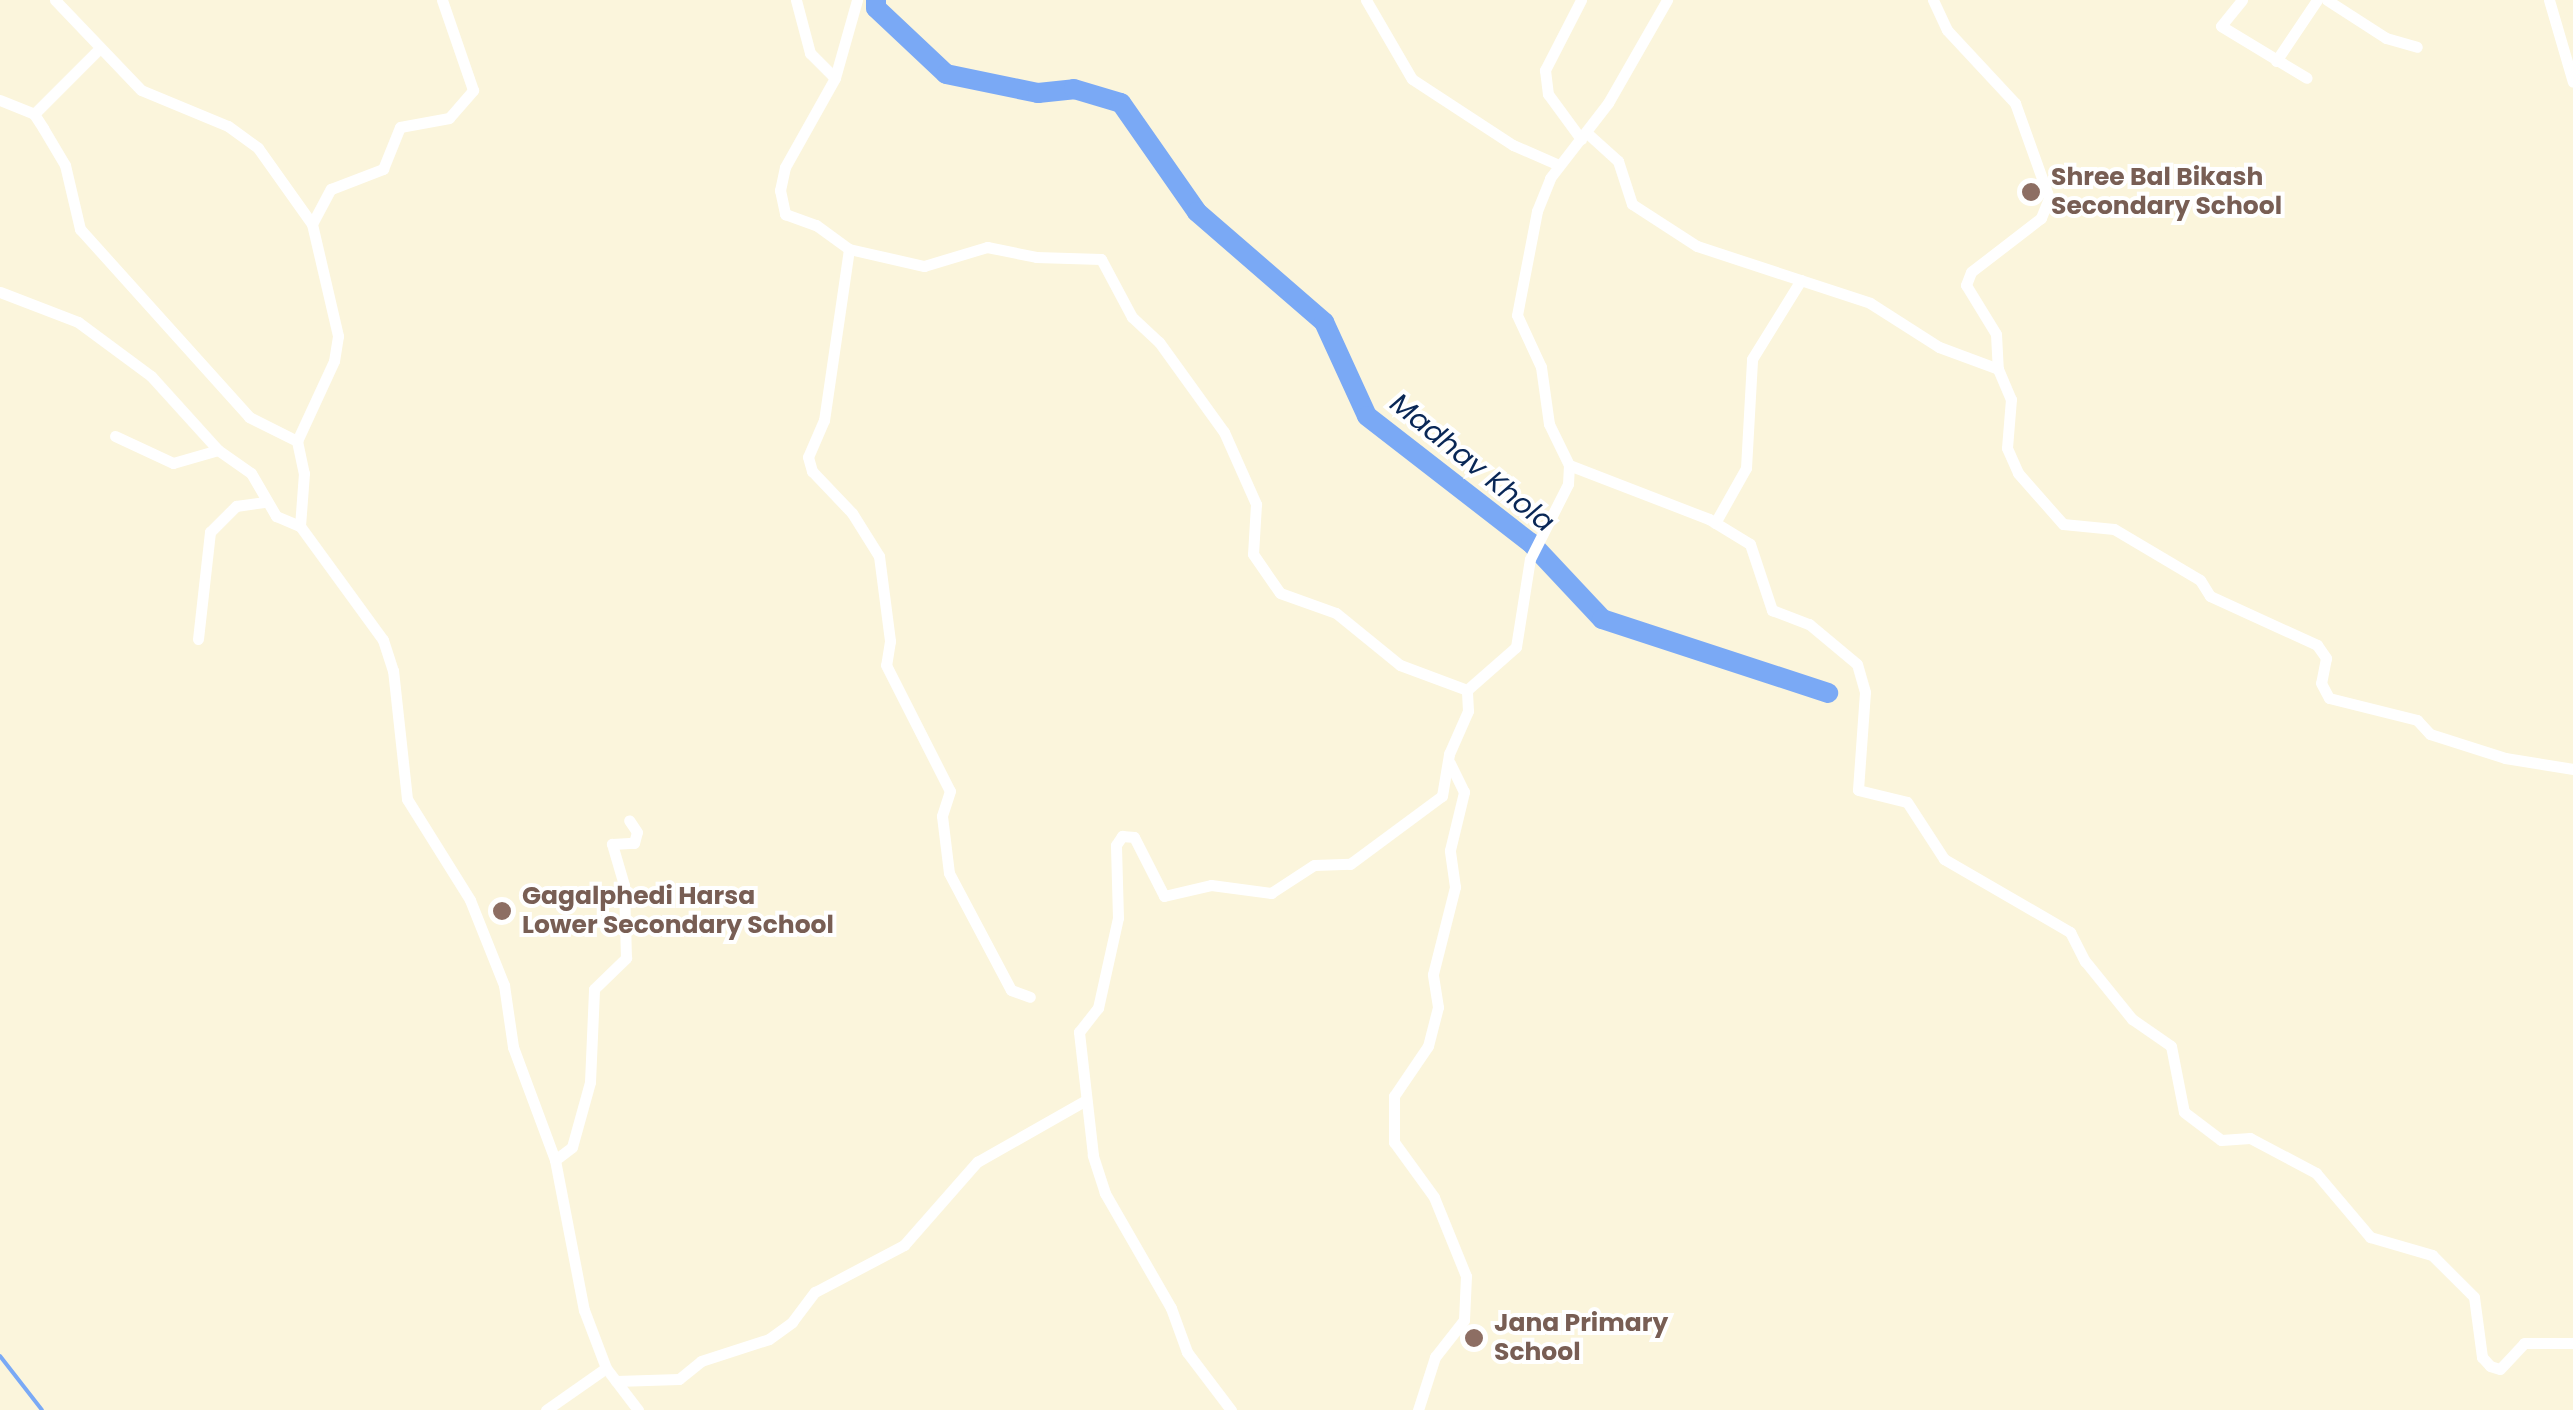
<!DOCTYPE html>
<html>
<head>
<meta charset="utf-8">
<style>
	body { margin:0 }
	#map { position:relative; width:2573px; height:1410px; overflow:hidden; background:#fbf5dc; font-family:Poppins,sans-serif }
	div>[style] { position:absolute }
	.stream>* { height:4px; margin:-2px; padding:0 2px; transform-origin:2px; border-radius:2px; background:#7aa9f5 }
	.river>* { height:20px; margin:-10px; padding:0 10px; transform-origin:10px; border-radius:10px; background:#7aa9f5 }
	.minor>* { height:11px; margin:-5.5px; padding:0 5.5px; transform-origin:5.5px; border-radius:5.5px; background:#fff }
	.dots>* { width:28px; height:28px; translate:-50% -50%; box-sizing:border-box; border:5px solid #fff; border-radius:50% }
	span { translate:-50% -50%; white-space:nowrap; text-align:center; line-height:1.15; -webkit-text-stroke:8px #fff; paint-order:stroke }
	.education-label { font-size:25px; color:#785e54; font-weight:700 }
	.left { translate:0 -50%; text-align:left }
	.water-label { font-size:28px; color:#092756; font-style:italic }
</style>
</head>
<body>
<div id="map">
	<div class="stream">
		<i style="left:0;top:1356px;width:68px;rotate:52.1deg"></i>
	</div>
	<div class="river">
		<i style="left:876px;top:0;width:8px;rotate:90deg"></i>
		<i style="left:876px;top:8px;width:96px;rotate:43.3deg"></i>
		<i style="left:946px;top:74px;width:94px;rotate:11.7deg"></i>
		<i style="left:1038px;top:93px;width:36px;rotate:-6deg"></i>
		<i style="left:1074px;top:89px;width:49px;rotate:16.6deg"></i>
		<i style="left:1121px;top:103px;width:133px;rotate:55.1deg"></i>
		<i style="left:1197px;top:212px;width:168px;rotate:40.9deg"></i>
		<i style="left:1324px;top:322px;width:103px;rotate:65.4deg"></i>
		<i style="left:1367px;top:416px;width:207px;rotate:37.8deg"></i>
		<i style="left:1531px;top:543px;width:104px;rotate:46.9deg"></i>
		<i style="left:1602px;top:619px;width:238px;rotate:18.1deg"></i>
	</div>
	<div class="minor">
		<i style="left:55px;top:0;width:124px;rotate:46.3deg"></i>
		<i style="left:141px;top:90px;width:94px;rotate:22.5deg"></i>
		<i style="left:228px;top:126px;width:37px;rotate:36deg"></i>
		<i style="left:258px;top:148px;width:93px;rotate:54.6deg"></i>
		<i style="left:312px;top:224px;width:115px;rotate:76.9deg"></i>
		<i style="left:338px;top:336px;width:25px;rotate:99deg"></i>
		<i style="left:334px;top:361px;width:88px;rotate:114.8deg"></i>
		<i style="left:297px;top:441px;width:33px;rotate:78deg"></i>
		<i style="left:304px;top:473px;width:53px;rotate:94.3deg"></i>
		<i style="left:300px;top:526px;width:141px;rotate:53.9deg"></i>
		<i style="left:383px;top:640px;width:32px;rotate:72deg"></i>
		<i style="left:393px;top:670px;width:130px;rotate:83.8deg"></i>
		<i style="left:407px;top:799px;width:119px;rotate:58deg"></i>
		<i style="left:470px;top:900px;width:92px;rotate:68.2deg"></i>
		<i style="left:504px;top:985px;width:63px;rotate:81.7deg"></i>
		<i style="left:513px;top:1047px;width:121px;rotate:69.6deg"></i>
		<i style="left:555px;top:1160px;width:153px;rotate:79.1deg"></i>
		<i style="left:584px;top:1310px;width:62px;rotate:69.2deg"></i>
		<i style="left:606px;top:1368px;width:53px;rotate:52.7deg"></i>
		<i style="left:796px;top:0;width:55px;rotate:75.2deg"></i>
		<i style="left:810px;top:53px;width:35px;rotate:45deg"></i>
		<i style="left:857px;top:0;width:81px;rotate:105.8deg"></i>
		<i style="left:835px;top:78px;width:102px;rotate:119.3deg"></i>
		<i style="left:785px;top:167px;width:24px;rotate:102deg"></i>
		<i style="left:780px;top:190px;width:25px;rotate:78deg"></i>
		<i style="left:785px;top:214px;width:33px;rotate:20deg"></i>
		<i style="left:816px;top:225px;width:41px;rotate:36deg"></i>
		<i style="left:849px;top:249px;width:173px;rotate:98.3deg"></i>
		<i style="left:824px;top:420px;width:40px;rotate:113.4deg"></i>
		<i style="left:808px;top:457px;width:15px;rotate:74deg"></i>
		<i style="left:812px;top:471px;width:58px;rotate:46.4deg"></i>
		<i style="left:852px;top:513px;width:51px;rotate:57.9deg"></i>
		<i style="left:879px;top:556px;width:86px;rotate:82.6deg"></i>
		<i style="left:890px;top:641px;width:24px;rotate:99deg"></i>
		<i style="left:886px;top:665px;width:141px;rotate:63.1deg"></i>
		<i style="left:950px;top:791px;width:26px;rotate:108deg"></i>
		<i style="left:942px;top:816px;width:57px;rotate:83deg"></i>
		<i style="left:949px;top:873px;width:132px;rotate:62.1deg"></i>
		<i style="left:1011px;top:990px;width:20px;rotate:20deg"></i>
		<i style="left:1366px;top:0;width:91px;rotate:59.8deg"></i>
		<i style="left:1412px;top:79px;width:121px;rotate:33.2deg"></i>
		<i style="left:1513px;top:145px;width:50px;rotate:23.5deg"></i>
		<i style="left:1581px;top:0;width:79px;rotate:117.2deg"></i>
		<i style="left:1545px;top:70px;width:24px;rotate:83deg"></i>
		<i style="left:1548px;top:94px;width:56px;rotate:53.7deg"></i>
		<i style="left:1933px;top:0;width:33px;rotate:65deg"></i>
		<i style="left:1947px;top:30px;width:100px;rotate:47deg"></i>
		<i style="left:2015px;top:103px;width:101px;rotate:70.3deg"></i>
		<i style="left:2049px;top:198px;width:22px;rotate:112deg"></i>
		<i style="left:2041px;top:218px;width:88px;rotate:142.4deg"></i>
		<i style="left:1971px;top:272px;width:14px;rotate:111deg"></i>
		<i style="left:1966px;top:285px;width:57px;rotate:58.5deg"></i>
		<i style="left:1996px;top:334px;width:35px;rotate:87deg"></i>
		<i style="left:1998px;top:369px;width:33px;rotate:67deg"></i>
		<i style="left:2011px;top:399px;width:49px;rotate:94.7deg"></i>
		<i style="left:2007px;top:448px;width:27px;rotate:66deg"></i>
		<i style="left:2018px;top:473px;width:68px;rotate:48.6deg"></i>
		<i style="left:2063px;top:524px;width:51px;rotate:5.6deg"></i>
		<i style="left:2114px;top:529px;width:100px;rotate:30.7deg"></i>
		<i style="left:2200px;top:580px;width:19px;rotate:58deg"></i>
		<i style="left:2210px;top:596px;width:118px;rotate:24.6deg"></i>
		<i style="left:2317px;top:645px;width:16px;rotate:55deg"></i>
		<i style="left:2326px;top:658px;width:25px;rotate:101deg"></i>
		<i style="left:2321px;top:683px;width:17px;rotate:62deg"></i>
		<i style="left:2329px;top:698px;width:91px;rotate:14deg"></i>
		<i style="left:2417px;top:720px;width:19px;rotate:47deg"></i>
		<i style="left:2430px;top:734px;width:79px;rotate:17.7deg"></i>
		<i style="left:2505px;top:758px;width:69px;rotate:9.2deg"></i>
		<i style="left:2242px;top:0;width:33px;rotate:129deg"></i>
		<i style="left:2221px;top:26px;width:100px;rotate:31.2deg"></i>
		<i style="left:2327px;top:0;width:70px;rotate:32.8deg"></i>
		<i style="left:2386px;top:38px;width:32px;rotate:16deg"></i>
		<i style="left:2549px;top:0;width:85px;rotate:73.7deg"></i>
		<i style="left:2276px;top:61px;width:73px;rotate:-56.1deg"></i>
		<i style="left:0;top:100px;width:37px;rotate:22deg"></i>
		<i style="left:34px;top:114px;width:17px;rotate:57deg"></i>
		<i style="left:43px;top:128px;width:43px;rotate:59.3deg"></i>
		<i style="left:65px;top:165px;width:66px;rotate:76.8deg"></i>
		<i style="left:80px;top:229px;width:253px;rotate:48deg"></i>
		<i style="left:249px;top:417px;width:54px;rotate:26.6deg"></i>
		<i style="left:34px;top:114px;width:91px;rotate:-45deg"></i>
		<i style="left:1587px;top:133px;width:42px;rotate:42.1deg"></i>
		<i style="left:1618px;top:161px;width:45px;rotate:72deg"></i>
		<i style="left:1632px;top:204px;width:77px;rotate:32.9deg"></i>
		<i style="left:1697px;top:246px;width:182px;rotate:18.2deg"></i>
		<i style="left:1870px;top:303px;width:82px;rotate:32.5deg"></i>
		<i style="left:1939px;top:347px;width:63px;rotate:20.4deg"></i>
		<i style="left:312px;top:224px;width:40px;rotate:-62deg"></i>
		<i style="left:331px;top:189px;width:56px;rotate:-21deg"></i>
		<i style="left:383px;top:169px;width:45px;rotate:-68deg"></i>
		<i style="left:400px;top:127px;width:50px;rotate:-10.4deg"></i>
		<i style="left:449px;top:118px;width:37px;rotate:-49deg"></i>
		<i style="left:473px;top:90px;width:95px;rotate:-109deg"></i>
		<i style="left:849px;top:249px;width:77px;rotate:12.8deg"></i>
		<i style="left:924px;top:266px;width:66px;rotate:-16.8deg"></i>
		<i style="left:987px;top:247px;width:50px;rotate:11.5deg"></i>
		<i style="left:1036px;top:257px;width:65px;rotate:1.8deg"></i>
		<i style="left:1101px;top:259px;width:66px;rotate:61.9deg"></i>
		<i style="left:1132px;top:317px;width:37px;rotate:43deg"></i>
		<i style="left:1159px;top:342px;width:111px;rotate:54.2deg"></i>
		<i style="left:1224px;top:432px;width:79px;rotate:66deg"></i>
		<i style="left:1256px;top:504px;width:50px;rotate:93.4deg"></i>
		<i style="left:1253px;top:554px;width:47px;rotate:55.3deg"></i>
		<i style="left:1280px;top:593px;width:59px;rotate:19.7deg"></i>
		<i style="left:1336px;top:613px;width:82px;rotate:39.1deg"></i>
		<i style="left:1400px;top:665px;width:72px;rotate:20.5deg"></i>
		<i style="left:0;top:292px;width:84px;rotate:21deg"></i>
		<i style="left:78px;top:322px;width:91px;rotate:36.5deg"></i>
		<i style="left:151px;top:376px;width:100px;rotate:47.8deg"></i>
		<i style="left:218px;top:450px;width:40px;rotate:34.9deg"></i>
		<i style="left:251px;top:473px;width:50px;rotate:59.8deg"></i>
		<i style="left:276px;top:516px;width:26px;rotate:23deg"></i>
		<i style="left:115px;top:436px;width:64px;rotate:25deg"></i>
		<i style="left:173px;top:463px;width:47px;rotate:-16.1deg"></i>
		<i style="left:1569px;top:465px;width:150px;rotate:21.1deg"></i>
		<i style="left:1709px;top:519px;width:48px;rotate:31.4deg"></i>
		<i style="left:1750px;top:544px;width:70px;rotate:71.6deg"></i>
		<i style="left:1772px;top:610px;width:40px;rotate:21deg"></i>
		<i style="left:1809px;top:624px;width:62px;rotate:39.8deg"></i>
		<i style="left:1857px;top:664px;width:29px;rotate:74deg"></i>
		<i style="left:1865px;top:692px;width:98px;rotate:94.1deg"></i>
		<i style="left:1858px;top:790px;width:50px;rotate:13.8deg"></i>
		<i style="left:1907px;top:802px;width:68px;rotate:57deg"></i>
		<i style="left:1944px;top:859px;width:146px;rotate:30.1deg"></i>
		<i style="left:2070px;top:932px;width:33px;rotate:63deg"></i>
		<i style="left:2085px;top:961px;width:75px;rotate:51deg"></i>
		<i style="left:2132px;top:1019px;width:47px;rotate:34.7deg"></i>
		<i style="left:2171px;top:1046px;width:67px;rotate:78.9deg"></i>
		<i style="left:2184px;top:1112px;width:46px;rotate:37.1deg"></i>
		<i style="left:2221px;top:1140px;width:29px;rotate:-4deg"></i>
		<i style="left:2250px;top:1138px;width:75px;rotate:27.9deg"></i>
		<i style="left:2316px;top:1173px;width:84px;rotate:49.8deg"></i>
		<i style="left:2370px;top:1237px;width:65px;rotate:16.2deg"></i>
		<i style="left:2432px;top:1255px;width:59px;rotate:45deg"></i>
		<i style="left:2474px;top:1297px;width:61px;rotate:82.4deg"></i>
		<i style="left:2482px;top:1357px;width:12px;rotate:48deg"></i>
		<i style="left:2490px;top:1366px;width:10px;rotate:17deg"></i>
		<i style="left:2500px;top:1369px;width:35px;rotate:-47deg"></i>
		<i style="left:2524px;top:1343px;width:49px"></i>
		<i style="left:1715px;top:523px;width:63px;rotate:-60.6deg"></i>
		<i style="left:1746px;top:468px;width:109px;rotate:-86.8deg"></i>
		<i style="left:1752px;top:359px;width:93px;rotate:-58.2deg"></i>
		<i style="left:198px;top:639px;width:108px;rotate:-83.6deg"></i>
		<i style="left:210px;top:532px;width:37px;rotate:-45deg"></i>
		<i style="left:236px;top:506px;width:28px;rotate:-8deg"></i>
		<i style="left:555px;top:1160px;width:21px;rotate:-37deg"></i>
		<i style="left:572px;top:1147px;width:67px;rotate:-74.5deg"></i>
		<i style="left:590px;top:1082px;width:93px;rotate:-87.5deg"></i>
		<i style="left:594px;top:989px;width:45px;rotate:-44.1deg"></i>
		<i style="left:626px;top:958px;width:73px;rotate:-91.6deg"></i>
		<i style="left:624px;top:885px;width:43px;rotate:-106.3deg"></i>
		<i style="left:612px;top:844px;width:22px;rotate:-3deg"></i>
		<i style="left:634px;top:843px;width:11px;rotate:-75deg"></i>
		<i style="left:637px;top:832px;width:14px;rotate:-124deg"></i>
		<i style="left:616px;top:1381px;width:63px;rotate:-1.8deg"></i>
		<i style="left:679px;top:1379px;width:28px;rotate:-39deg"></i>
		<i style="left:701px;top:1361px;width:71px;rotate:-17.9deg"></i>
		<i style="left:769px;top:1339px;width:29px;rotate:-36deg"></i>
		<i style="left:792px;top:1322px;width:38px;rotate:-53deg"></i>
		<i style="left:815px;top:1292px;width:101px;rotate:-27.8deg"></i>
		<i style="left:904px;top:1245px;width:111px;rotate:-48.7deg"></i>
		<i style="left:977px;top:1162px;width:125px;rotate:-29.6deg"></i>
		<i style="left:546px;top:1410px;width:73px;rotate:-35deg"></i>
		<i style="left:1231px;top:1410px;width:73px;rotate:-127.2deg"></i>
		<i style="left:1187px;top:1352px;width:47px;rotate:-110deg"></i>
		<i style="left:1171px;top:1308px;width:133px;rotate:-119.9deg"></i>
		<i style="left:1105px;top:1193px;width:40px;rotate:-108deg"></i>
		<i style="left:1093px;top:1155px;width:124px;rotate:-96.5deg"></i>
		<i style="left:1079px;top:1032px;width:31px;rotate:-52deg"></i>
		<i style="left:1098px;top:1008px;width:92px;rotate:-77.5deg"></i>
		<i style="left:1118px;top:918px;width:73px;rotate:-91.6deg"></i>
		<i style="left:1116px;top:845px;width:11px;rotate:-56deg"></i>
		<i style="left:1122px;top:836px;width:12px;rotate:5deg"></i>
		<i style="left:1134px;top:837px;width:66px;rotate:63deg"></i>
		<i style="left:1164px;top:896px;width:48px;rotate:-13.2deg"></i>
		<i style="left:1211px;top:885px;width:61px;rotate:7.6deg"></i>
		<i style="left:1271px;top:893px;width:51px;rotate:-33.1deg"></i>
		<i style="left:1314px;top:865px;width:36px;rotate:-2deg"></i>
		<i style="left:1350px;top:864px;width:114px;rotate:-36.5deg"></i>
		<i style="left:1442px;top:796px;width:43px;rotate:-80.5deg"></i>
		<i style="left:1449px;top:754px;width:47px;rotate:-66.2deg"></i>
		<i style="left:1468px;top:711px;width:21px;rotate:-93deg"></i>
		<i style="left:1467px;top:690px;width:65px;rotate:-41.3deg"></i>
		<i style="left:1516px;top:647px;width:89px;rotate:-81deg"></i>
		<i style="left:1530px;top:559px;width:84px;rotate:-63.1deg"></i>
		<i style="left:1568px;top:484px;width:19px;rotate:-87deg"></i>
		<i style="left:1569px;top:465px;width:46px;rotate:-116deg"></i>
		<i style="left:1549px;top:424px;width:58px;rotate:-98deg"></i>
		<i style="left:1541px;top:367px;width:57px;rotate:-114.8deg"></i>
		<i style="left:1517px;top:315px;width:106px;rotate:-79.1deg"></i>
		<i style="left:1537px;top:211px;width:35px;rotate:-68deg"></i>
		<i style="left:1550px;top:178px;width:95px;rotate:-52.3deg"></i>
		<i style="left:1608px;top:103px;width:119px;rotate:-60.2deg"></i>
		<i style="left:1418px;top:1410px;width:56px;rotate:-72.2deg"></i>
		<i style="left:1435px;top:1357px;width:47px;rotate:-51.9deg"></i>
		<i style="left:1464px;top:1320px;width:44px;rotate:-87.4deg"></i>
		<i style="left:1466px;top:1276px;width:85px;rotate:-112.1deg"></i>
		<i style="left:1434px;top:1197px;width:68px;rotate:-126deg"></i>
		<i style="left:1394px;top:1142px;width:46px;rotate:-90deg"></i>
		<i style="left:1394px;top:1096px;width:60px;rotate:-55.8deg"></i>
		<i style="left:1428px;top:1046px;width:40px;rotate:-75.6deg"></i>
		<i style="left:1438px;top:1007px;width:33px;rotate:-99deg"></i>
		<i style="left:1433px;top:974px;width:90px;rotate:-75.8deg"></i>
		<i style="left:1455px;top:887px;width:37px;rotate:-98deg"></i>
		<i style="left:1450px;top:850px;width:60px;rotate:-76.4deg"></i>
		<i style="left:1464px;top:792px;width:32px;rotate:-116deg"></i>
	</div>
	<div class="dots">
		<i style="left:2031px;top:192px;background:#8d6e63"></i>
		<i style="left:502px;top:911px;background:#8d6e63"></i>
		<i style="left:1474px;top:1338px;background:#8d6e63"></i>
	</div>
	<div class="education-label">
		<span class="left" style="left:2051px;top:192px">Shree Bal Bikash<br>Secondary School</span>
		<span class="left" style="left:522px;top:911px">Gagalphedi Harsa<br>Lower Secondary School</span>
		<span class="left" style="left:1494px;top:1338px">Jana Primary<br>School</span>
	</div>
	<div class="water-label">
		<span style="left:1472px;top:463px;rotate:39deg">Madhav Khola</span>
	</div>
</div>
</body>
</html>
